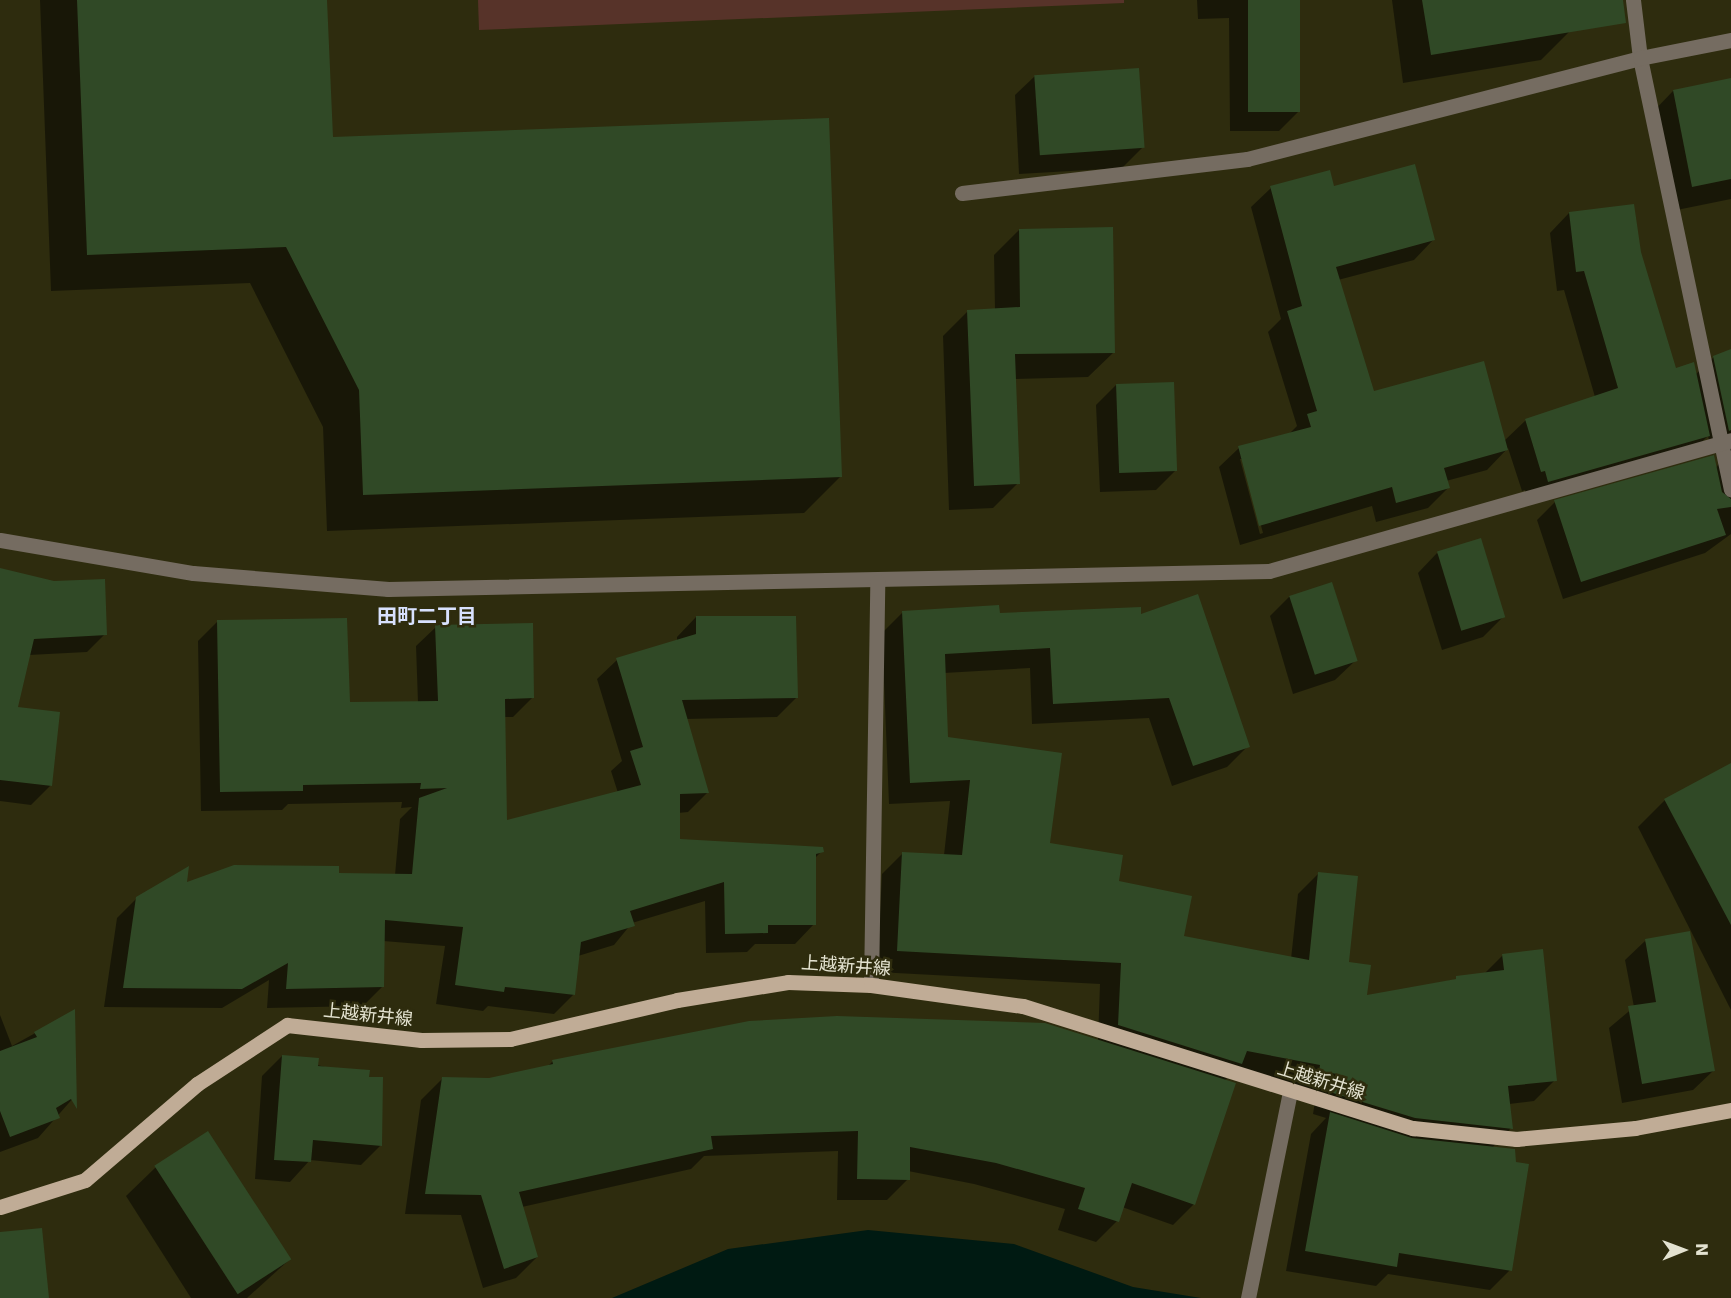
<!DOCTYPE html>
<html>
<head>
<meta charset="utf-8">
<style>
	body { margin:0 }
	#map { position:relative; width:1731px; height:1298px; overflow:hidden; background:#2e2c0e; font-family:"DejaVu Sans","Noto Sans JP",sans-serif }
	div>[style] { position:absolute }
	.green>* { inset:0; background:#573329 }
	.water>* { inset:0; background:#001a12 }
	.shadow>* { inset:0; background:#0007 }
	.building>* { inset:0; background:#304926; transform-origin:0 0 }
	.minor>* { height:15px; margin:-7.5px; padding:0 7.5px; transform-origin:7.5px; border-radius:7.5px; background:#756c61 }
	.major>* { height:15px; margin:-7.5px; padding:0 7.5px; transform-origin:7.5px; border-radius:7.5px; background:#c0ac96 }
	span { translate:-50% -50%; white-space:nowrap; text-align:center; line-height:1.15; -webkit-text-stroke:5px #2e2c0e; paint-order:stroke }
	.street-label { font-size:18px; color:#e3e2d0 }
	.neighbourhood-label { font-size:20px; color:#d8e1fe; font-weight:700 }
	.north { position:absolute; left:1653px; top:1220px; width:60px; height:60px; -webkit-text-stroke:4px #2e2c0e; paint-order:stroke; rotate:89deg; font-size:16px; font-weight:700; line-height:24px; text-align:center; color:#e3e2d0 }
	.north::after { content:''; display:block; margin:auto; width:21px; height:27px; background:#e3e2d0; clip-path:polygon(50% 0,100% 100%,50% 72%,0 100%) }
</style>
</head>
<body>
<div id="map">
	<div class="green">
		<i style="clip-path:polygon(478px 0,1124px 0,1124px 3px,479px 30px)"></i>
	</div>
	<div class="water">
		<i style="clip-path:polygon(868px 1230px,1014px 1244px,1133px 1287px,1201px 1298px,612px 1298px,728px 1249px)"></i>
	</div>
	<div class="shadow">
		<i style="clip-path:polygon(40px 0,326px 0,331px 139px,841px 476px,804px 513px,327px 531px,323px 427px,250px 283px,51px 291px)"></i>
		<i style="clip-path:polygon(1197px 0,1292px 0,1299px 111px,1279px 131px,1230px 131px,1229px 18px,1198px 19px)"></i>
		<i style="clip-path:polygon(1392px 0,1565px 0,1570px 31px,1541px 60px,1403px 83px)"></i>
		<i style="clip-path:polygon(1035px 76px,1142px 148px,1122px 168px,1019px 174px,1015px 95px)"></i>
		<i style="clip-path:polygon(1731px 79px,1731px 199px,1667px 212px,1648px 117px,1673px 91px)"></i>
		<i style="clip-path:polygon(evenodd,1271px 188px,1333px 188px,1433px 240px,1414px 260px,1338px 280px,1373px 393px,1504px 441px,1526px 420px,1595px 397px,1564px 290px,1557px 291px,1550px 233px,1569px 213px,1639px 252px,1675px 370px,1695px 375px,1714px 357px,1731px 351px,1731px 534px,1705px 553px,1563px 599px,1537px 520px,1555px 502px,1716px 468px,1723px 457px,1711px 449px,1708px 436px,1688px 455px,1529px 501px,1525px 490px,1522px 491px,1508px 448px,1487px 470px,1446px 481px,1448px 488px,1428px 508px,1376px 522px,1372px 506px,1240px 545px,1219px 467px,1239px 448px,1288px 435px,1297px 426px,1268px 332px,1281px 319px,1251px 207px,1271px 188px,1240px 459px,1243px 459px,1263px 533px,1260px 534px,1240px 459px)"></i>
		<i style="clip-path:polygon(1019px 230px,1114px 352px,1088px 377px,1014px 379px,1018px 483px,993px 508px,949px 510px,943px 336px,968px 311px,995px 310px,994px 255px)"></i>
		<i style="clip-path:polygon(1116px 385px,1176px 470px,1156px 490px,1100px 492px,1096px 405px)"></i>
		<i style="clip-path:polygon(1437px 553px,1503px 617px,1483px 637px,1442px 650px,1418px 573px)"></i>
		<i style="clip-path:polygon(0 569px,105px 634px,87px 652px,29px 655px,6px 707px,51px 785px,31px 805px,0 801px)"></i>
		<i style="clip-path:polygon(1331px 584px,1355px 661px,1335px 680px,1293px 694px,1270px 616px,1289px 597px)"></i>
		<i style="clip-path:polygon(903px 612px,1139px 616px,1248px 746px,1227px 767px,1172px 786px,1149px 718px,1032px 724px,1030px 668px,944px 673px,946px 738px,1048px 844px,1117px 882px,1182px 937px,1291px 959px,1298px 894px,1319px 873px,1348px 963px,1365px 997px,1484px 974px,1503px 955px,1555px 1080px,1534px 1101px,1509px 1104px,1511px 1128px,1492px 1148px,1510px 1270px,1490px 1290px,1388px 1274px,1376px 1286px,1286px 1271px,1311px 1134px,1326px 1118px,1313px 1114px,1316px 1095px,1232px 1073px,1224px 1081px,1194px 1204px,1173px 1225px,1122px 1207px,1117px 1221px,1096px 1242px,1058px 1230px,1065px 1209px,974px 1184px,908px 1171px,908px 1179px,887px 1200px,837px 1200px,838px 1151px,704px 1156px,691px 1169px,522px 1207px,537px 1257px,516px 1278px,483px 1288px,461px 1215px,405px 1214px,421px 1100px,442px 1079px,489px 1079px,547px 1067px,553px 1061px,1098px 1041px,1100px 984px,877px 972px,882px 874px,903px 853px,944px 855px,950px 801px,889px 804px,882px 633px)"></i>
		<i style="clip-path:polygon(696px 617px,796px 698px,777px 717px,686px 719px,707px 793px,688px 812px,678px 813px,678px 841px,822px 851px,814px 859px,814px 924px,795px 944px,755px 944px,747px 952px,706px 953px,705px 901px,632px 923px,614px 945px,578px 956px,574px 994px,554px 1014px,488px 1006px,483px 1011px,436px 1004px,445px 946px,383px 941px,383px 986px,363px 1006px,267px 1008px,269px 980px,222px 1008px,104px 1007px,117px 918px,137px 898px,337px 874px,395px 875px,400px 819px,412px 807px,401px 808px,402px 802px,288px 804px,282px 810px,201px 811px,198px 641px,218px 621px,349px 704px,418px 703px,416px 646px,436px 627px,533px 697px,513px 717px,503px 717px,505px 822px,618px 793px,611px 771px,622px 761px,597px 679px,617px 660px,677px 642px,677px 637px)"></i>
		<i style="clip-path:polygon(1731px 765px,1731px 1010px,1638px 827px,1665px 800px)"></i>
		<i style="clip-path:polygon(1645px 941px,1713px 1071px,1693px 1090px,1622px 1103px,1609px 1028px,1634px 1007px,1625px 960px)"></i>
		<i style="clip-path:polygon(73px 1012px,75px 1096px,38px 1138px,0 1152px,0 1015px,12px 1046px)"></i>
		<i style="clip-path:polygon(282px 1056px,368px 1078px,381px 1145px,361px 1165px,310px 1160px,290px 1182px,255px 1179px,262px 1076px)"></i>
		<i style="clip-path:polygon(208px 1133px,289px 1260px,247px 1298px,191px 1298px,126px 1196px,155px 1168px)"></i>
	</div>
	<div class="building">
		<i style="clip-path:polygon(77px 0,327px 0,333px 137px,829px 118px,842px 477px,363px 495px,359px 390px,286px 247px,87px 255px)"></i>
		<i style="left:1248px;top:0;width:52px;height:112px"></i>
		<i style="clip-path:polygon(1422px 0,1623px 0,1626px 23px,1431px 55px)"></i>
		<i style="left:1139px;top:68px;width:80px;height:105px;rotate:86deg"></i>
		<i style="clip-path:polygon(1731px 78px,1731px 179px,1692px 187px,1673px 90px)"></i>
		<i style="clip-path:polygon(1415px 164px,1435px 240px,1336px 267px,1374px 391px,1484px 361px,1508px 450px,1444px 468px,1450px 488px,1396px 503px,1392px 487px,1259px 526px,1238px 446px,1311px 427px,1307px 414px,1317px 411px,1287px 311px,1302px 306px,1270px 186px,1330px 170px,1334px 186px)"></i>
		<i style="clip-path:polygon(1634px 204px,1641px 252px,1676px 368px,1694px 362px,1710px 436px,1548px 482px,1545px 471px,1541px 472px,1525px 419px,1618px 388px,1584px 271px,1576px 272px,1569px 212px)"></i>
		<i style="clip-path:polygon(1113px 227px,1115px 353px,1015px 354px,1020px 484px,974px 486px,967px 310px,1020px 307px,1019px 229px)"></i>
		<i style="clip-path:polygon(1731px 349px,1731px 430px,1729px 431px,1713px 356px)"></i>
		<i style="left:1174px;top:382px;width:89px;height:58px;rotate:88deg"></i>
		<i style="clip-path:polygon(1714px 455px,1722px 492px,1731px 499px,1731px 507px,1717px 509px,1726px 535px,1581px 582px,1554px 500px)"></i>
		<i style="left:1481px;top:538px;width:83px;height:46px;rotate:73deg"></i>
		<i style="clip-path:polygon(0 568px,54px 581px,105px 579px,107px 635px,34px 639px,18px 707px,60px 712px,52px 786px,0 780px)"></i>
		<i style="left:1332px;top:582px;width:83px;height:45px;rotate:72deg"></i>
		<i style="clip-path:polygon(1198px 594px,1250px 747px,1193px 766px,1169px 698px,1053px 704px,1050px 648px,945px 654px,948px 737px,1062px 753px,1050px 843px,1123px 855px,1119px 881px,1192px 896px,1184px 936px,1309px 960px,1318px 872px,1358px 876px,1349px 962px,1371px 965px,1367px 995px,1456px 979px,1456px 976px,1504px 970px,1502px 954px,1543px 949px,1557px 1081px,1508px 1086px,1513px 1129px,1415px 1118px,1333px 1093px,1337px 1074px,1319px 1071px,1320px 1065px,1247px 1051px,1242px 1064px,1115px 1024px,1118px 1025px,1121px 963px,897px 951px,902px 852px,962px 855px,970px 780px,910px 783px,902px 611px,999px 605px,1000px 613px,1141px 607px,1141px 614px)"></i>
		<i style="clip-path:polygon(696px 616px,796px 616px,798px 698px,682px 700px,709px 793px,680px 794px,680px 839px,823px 847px,824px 852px,816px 854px,816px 925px,768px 925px,768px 933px,725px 934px,724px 882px,630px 911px,635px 926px,581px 942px,575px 995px,505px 987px,504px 992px,455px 985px,463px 927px,385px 920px,384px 987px,286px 989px,288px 963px,242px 989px,123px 988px,136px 897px,189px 866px,187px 882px,234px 865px,339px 866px,339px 873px,412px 874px,419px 798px,447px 788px,420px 789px,421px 783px,303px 785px,303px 791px,220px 792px,217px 620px,347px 618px,350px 702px,438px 701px,435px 625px,533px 623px,534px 698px,505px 699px,507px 820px,641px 785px,630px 751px,643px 747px,616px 658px,696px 634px)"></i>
		<i style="clip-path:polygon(1731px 763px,1731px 925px,1664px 799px)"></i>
		<i style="clip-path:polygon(1690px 931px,1715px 1071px,1642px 1084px,1628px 1006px,1656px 1002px,1645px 939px)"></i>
		<i style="clip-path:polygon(75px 1009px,77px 1109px,71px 1099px,56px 1108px,60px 1118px,10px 1137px,0 1111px,0 1051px,37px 1037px,34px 1032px)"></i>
		<i style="clip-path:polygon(837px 1016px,1045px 1023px,1236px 1083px,1195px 1205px,1132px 1183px,1119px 1222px,1078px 1209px,1085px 1188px,996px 1163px,910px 1147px,910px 1180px,857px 1179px,858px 1131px,711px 1136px,713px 1149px,519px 1192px,538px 1257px,504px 1269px,481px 1195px,425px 1194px,442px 1077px,489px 1078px,553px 1064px,552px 1060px,749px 1021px)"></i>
		<i style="clip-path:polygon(282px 1055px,319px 1058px,318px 1066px,370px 1070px,369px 1077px,383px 1077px,382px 1146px,313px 1140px,311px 1162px,274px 1160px)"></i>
		<i style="clip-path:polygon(1330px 1112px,1412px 1138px,1515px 1149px,1516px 1162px,1529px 1164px,1512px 1271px,1399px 1253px,1397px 1267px,1305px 1251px)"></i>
		<i style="left:208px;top:1131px;width:153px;height:64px;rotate:57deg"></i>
		<i style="clip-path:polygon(42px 1228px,49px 1298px,0 1298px,0 1232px)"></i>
	</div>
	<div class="minor">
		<i style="left:1633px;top:0;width:58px;rotate:83.1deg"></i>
		<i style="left:1640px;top:58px;width:441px;rotate:78.1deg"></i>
		<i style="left:962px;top:193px;width:287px;rotate:-6.8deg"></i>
		<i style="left:1247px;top:159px;width:406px;rotate:-14.4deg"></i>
		<i style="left:1640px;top:58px;width:93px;rotate:-11.2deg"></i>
		<i style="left:0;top:540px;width:196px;rotate:9.7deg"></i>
		<i style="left:193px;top:573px;width:196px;rotate:4.7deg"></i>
		<i style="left:388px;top:589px;width:881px;rotate:-1.17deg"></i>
		<i style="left:1269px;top:571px;width:480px;rotate:-15.8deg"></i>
		<i style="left:871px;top:985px;width:403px;rotate:-89.1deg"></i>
		<i style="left:1248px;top:1298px;width:210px;rotate:-78.5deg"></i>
	</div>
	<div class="major">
		<i style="left:0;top:1207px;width:89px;rotate:-17.6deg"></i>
		<i style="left:85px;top:1180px;width:148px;rotate:-40.6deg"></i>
		<i style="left:197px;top:1084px;width:108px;rotate:-33.2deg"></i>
		<i style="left:287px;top:1025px;width:135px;rotate:6.4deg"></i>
		<i style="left:421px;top:1040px;width:89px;rotate:-0.6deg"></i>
		<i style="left:510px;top:1039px;width:171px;rotate:-13.1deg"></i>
		<i style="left:677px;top:1000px;width:112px;rotate:-9.2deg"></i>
		<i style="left:788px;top:982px;width:83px;rotate:2.1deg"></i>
		<i style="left:871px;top:985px;width:153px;rotate:7.9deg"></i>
		<i style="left:1023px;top:1006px;width:409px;rotate:17.4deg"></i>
		<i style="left:1413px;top:1128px;width:104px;rotate:6.1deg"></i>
		<i style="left:1516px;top:1139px;width:120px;rotate:-5.3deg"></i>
		<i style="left:1635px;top:1128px;width:98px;rotate:-10.6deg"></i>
	</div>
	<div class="street-label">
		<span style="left:846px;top:966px;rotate:4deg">上越新井線</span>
		<span style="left:368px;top:1015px;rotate:6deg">上越新井線</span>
		<span style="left:1321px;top:1081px;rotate:17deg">上越新井線</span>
	</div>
	<div class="neighbourhood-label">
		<span style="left:427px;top:616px">田町二丁目</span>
	</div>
	<div class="north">N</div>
</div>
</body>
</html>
